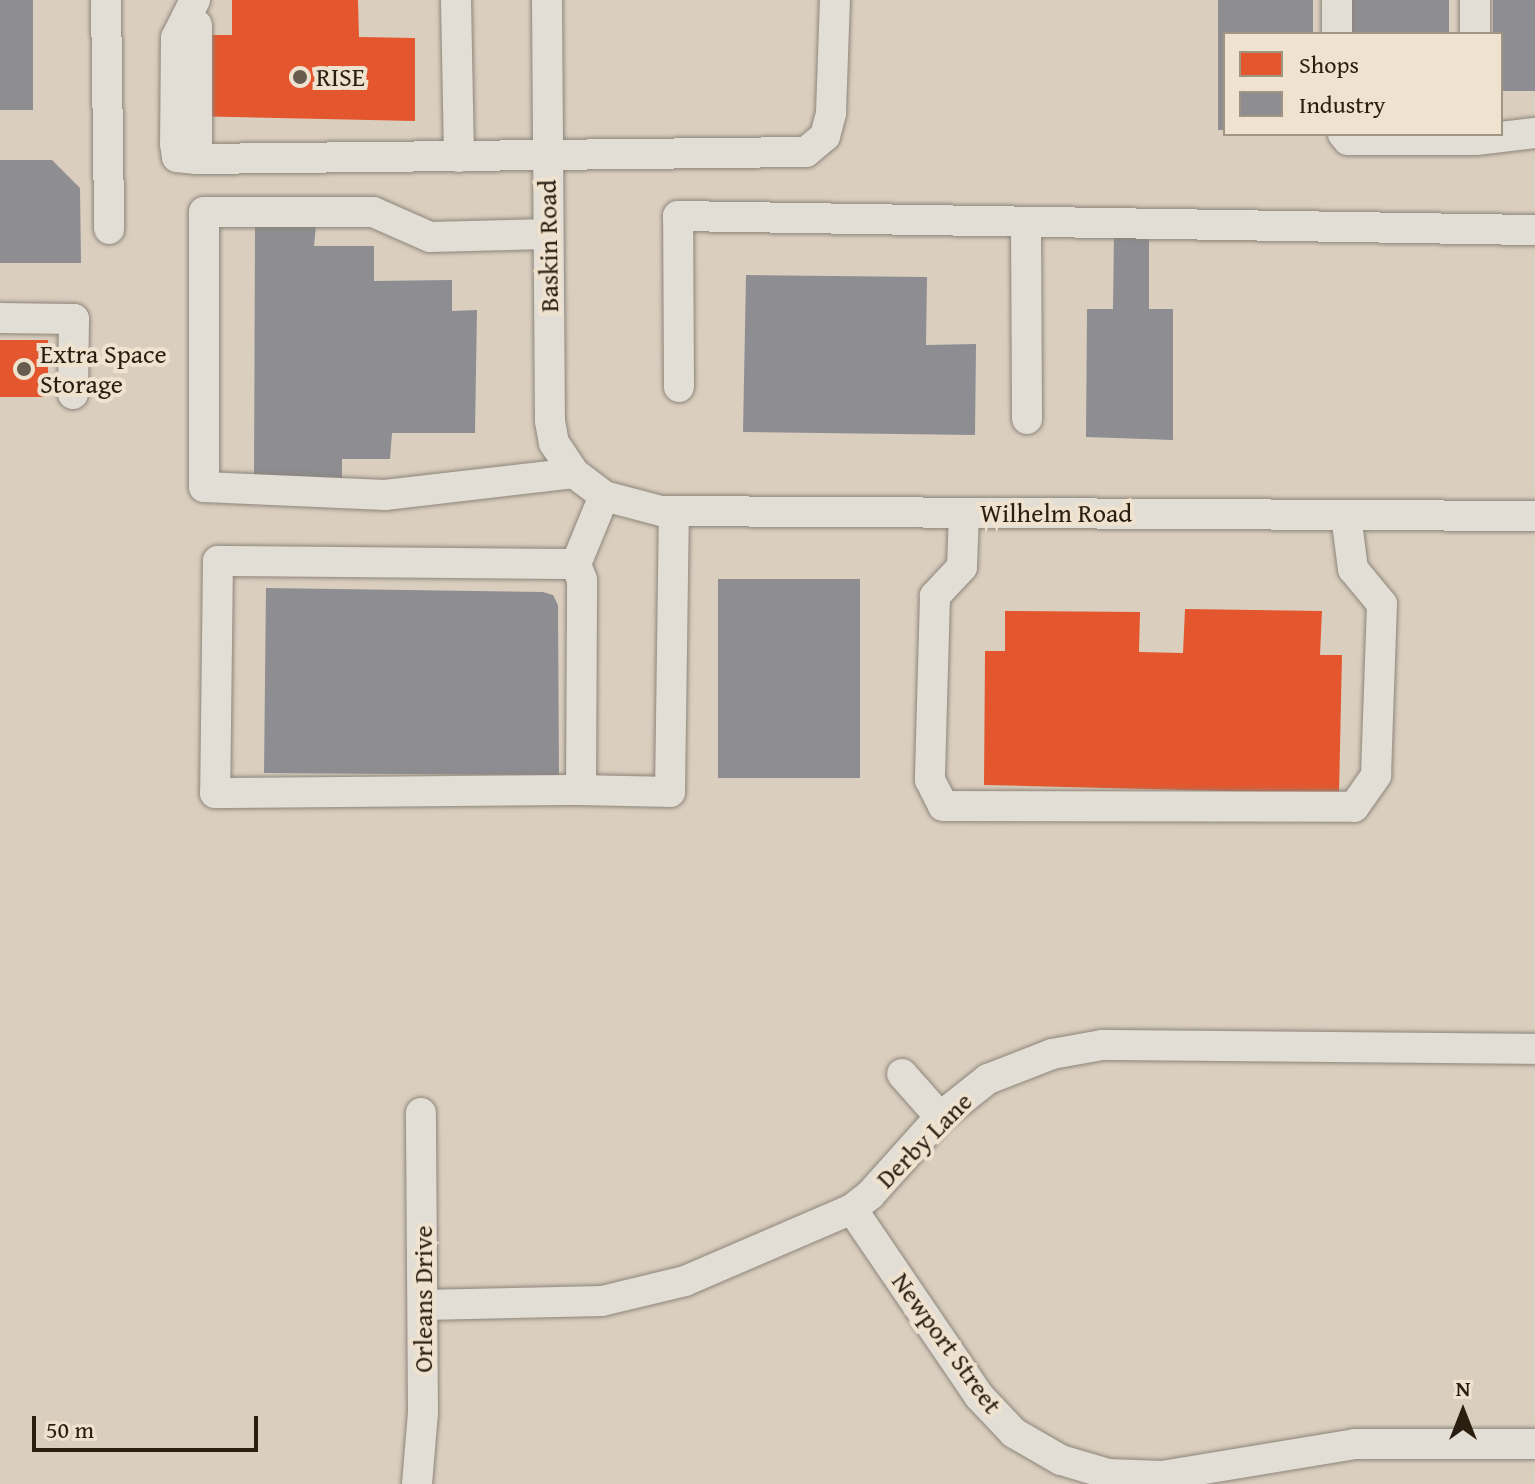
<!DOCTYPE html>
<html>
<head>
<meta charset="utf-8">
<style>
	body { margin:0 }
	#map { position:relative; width:1535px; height:1484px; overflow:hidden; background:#dacfbf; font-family:"Gentium Book Plus",serif }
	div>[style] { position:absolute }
	.shops>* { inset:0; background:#e4572e; transform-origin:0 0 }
	.industry>* { inset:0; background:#8d8d92; transform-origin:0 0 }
	.roads { filter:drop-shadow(0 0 2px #8d857b) drop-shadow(0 0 2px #8d857b) }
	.minor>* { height:30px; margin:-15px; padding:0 15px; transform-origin:15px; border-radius:15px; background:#e2ddd5 }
	.dots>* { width:22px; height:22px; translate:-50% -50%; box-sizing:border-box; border:4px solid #efe2ce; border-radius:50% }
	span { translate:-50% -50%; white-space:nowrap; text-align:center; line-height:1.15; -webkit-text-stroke:8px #efe2ce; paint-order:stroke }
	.poi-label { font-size:26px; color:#291e10 }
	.left { translate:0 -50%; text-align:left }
	.street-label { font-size:26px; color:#291e10 }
	.legend { position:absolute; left:1223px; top:32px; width:280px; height:104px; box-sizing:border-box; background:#efe2ce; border:2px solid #a09482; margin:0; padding:10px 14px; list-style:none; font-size:24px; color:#291e10 }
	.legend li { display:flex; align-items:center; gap:16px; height:40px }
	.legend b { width:40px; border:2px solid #a09482 }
	.north { position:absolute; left:1423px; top:1372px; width:80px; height:80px; -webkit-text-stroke:6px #efe2ce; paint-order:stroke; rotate:0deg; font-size:22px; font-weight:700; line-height:32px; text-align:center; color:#291e10 }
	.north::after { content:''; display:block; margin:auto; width:28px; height:36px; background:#291e10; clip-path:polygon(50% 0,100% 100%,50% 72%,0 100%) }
	.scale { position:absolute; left:32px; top:1416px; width:226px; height:36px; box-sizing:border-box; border:4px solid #291e10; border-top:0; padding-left:10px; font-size:24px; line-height:28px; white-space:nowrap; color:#291e10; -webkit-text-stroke:6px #efe2ce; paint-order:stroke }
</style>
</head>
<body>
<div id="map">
	<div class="shops">
		<i style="clip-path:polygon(232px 0,358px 0,359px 37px,415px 38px,415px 121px,185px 116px,186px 35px,232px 35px)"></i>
		<i style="left:0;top:340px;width:48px;height:57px"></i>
		<i style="clip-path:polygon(1185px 609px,1322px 611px,1320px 655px,1342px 655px,1339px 794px,984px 785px,985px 651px,1005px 651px,1005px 611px,1140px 612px,1139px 652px,1183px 653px)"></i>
	</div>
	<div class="industry">
		<i style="left:0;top:0;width:33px;height:110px"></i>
		<i style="clip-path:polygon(1218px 0,1313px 0,1313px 34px,1225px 34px,1225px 130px,1218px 130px)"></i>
		<i style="left:1351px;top:0;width:98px;height:34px"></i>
		<i style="clip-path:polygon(1493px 0,1535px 0,1535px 91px,1501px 91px,1501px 34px,1493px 34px)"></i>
		<i style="clip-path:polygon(0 160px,52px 160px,80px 188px,81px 263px,0 263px)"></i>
		<i style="clip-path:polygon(316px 226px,314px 246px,374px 246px,374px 281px,452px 280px,452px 311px,477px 310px,475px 433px,392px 433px,390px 459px,342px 459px,342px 482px,254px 480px,255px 227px)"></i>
		<i style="clip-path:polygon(1149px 229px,1149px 309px,1173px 309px,1173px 440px,1086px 437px,1087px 309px,1113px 309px,1114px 230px)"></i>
		<i style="clip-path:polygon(746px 275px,927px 277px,926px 345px,976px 344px,975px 435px,743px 432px)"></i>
		<i style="left:860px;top:579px;width:199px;height:142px;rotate:90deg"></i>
		<i style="clip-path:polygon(266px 588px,543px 592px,553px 595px,558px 605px,559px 775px,264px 773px)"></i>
	</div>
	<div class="roads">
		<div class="minor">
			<i style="left:106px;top:0;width:229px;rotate:89.2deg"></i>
			<i style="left:195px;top:0;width:42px;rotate:116.6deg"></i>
			<i style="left:176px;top:38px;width:106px;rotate:90.5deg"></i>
			<i style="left:175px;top:144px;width:13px;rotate:81deg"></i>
			<i style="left:177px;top:157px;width:20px;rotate:6deg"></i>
			<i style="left:197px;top:159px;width:609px;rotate:-0.66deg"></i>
			<i style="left:806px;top:152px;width:25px;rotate:-40deg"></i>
			<i style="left:825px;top:136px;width:24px;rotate:-75deg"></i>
			<i style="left:831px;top:113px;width:113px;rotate:-88deg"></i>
			<i style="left:456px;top:0;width:157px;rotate:88.9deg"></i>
			<i style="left:547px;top:0;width:421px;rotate:89.6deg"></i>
			<i style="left:550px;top:421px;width:22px;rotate:80deg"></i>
			<i style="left:554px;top:443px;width:36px;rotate:56deg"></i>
			<i style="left:574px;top:473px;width:38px;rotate:37deg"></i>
			<i style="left:604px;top:496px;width:59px;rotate:14.7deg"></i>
			<i style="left:661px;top:511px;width:874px;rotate:0.33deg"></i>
			<i style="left:1475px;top:0;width:34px;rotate:90deg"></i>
			<i style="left:1337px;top:34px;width:34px;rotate:-90deg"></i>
			<i style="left:1343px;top:134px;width:8px;rotate:50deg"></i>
			<i style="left:1348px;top:140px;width:128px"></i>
			<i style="left:1476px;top:140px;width:59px;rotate:-6.8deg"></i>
			<i style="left:197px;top:159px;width:134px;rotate:-90deg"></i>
			<i style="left:1026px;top:222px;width:197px;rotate:89.7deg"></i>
			<i style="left:548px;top:234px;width:118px;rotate:178.5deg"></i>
			<i style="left:430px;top:237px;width:62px;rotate:-156.3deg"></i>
			<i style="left:373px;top:212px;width:169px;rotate:180deg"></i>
			<i style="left:204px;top:212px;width:275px;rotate:90deg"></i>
			<i style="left:204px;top:487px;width:181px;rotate:2.5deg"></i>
			<i style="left:385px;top:495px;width:190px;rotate:-6.6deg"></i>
			<i style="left:0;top:318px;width:74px;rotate:0.8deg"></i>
			<i style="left:74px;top:319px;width:75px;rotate:90.8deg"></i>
			<i style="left:679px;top:387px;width:171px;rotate:-90.3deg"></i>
			<i style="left:678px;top:216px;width:857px;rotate:0.94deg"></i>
			<i style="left:964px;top:513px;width:54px;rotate:92.1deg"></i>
			<i style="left:962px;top:567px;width:40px;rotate:133deg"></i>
			<i style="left:935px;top:596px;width:184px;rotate:91.6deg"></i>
			<i style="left:930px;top:780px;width:29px;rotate:63deg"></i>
			<i style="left:943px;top:806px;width:411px;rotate:0.1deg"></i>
			<i style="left:1354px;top:807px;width:39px;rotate:-55deg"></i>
			<i style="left:1376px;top:775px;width:171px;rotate:-88deg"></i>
			<i style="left:1382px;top:604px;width:45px;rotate:-129.6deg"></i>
			<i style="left:1353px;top:569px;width:54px;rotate:-97.4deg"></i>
			<i style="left:576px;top:564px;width:358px;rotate:-179.5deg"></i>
			<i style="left:218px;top:561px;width:232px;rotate:90.7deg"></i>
			<i style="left:215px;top:793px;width:366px;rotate:-0.5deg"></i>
			<i style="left:581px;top:790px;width:210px;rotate:-89.7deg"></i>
			<i style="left:582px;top:580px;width:17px;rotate:-111deg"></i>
			<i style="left:576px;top:564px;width:74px;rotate:-67.6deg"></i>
			<i style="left:581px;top:790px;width:89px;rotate:1.3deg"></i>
			<i style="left:670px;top:792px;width:281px;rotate:-89.2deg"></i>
			<i style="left:902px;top:1074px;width:57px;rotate:48.5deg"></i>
			<i style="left:852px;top:1209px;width:226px;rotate:55.8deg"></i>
			<i style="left:979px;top:1396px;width:51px;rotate:46.6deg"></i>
			<i style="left:1014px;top:1433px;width:54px;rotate:29.9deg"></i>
			<i style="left:1061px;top:1460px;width:49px;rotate:16.6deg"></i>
			<i style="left:1108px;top:1474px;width:54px;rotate:2.1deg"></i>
			<i style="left:1162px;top:1476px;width:196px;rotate:-9.4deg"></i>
			<i style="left:1355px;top:1444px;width:180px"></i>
			<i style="left:424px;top:1305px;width:178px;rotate:-1.3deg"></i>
			<i style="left:602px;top:1301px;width:85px;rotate:-13.5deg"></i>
			<i style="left:685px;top:1281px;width:182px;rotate:-23.3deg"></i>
			<i style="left:852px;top:1209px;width:23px;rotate:-38deg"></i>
			<i style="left:870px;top:1195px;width:105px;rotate:-48.1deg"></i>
			<i style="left:940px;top:1117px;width:61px;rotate:-38.4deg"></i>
			<i style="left:988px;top:1079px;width:69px;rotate:-21.3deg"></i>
			<i style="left:1052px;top:1054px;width:51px;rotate:-10.2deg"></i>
			<i style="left:1102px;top:1045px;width:433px;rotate:0.5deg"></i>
			<i style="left:417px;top:1484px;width:71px;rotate:-85.2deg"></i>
			<i style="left:423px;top:1413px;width:300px;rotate:-90.4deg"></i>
		</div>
	</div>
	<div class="dots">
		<i style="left:300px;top:77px;background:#675c4d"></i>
		<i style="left:24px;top:369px;background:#675c4d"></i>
	</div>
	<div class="poi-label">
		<span class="left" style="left:316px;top:77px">RISE</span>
		<span class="left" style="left:40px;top:369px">Extra Space<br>Storage</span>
	</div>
	<div class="street-label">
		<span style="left:548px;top:246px;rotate:-91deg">Baskin Road</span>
		<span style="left:1056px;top:513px">Wilhelm Road</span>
		<span style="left:924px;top:1140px;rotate:-45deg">Derby Lane</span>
		<span style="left:423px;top:1299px;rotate:-90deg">Orleans Drive</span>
		<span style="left:947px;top:1343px;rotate:54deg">Newport Street</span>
	</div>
	<ul class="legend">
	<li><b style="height:22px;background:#e4572e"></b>Shops</li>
	<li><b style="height:22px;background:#8d8d92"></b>Industry</li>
	</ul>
	<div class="north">N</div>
	<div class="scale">50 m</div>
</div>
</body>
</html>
